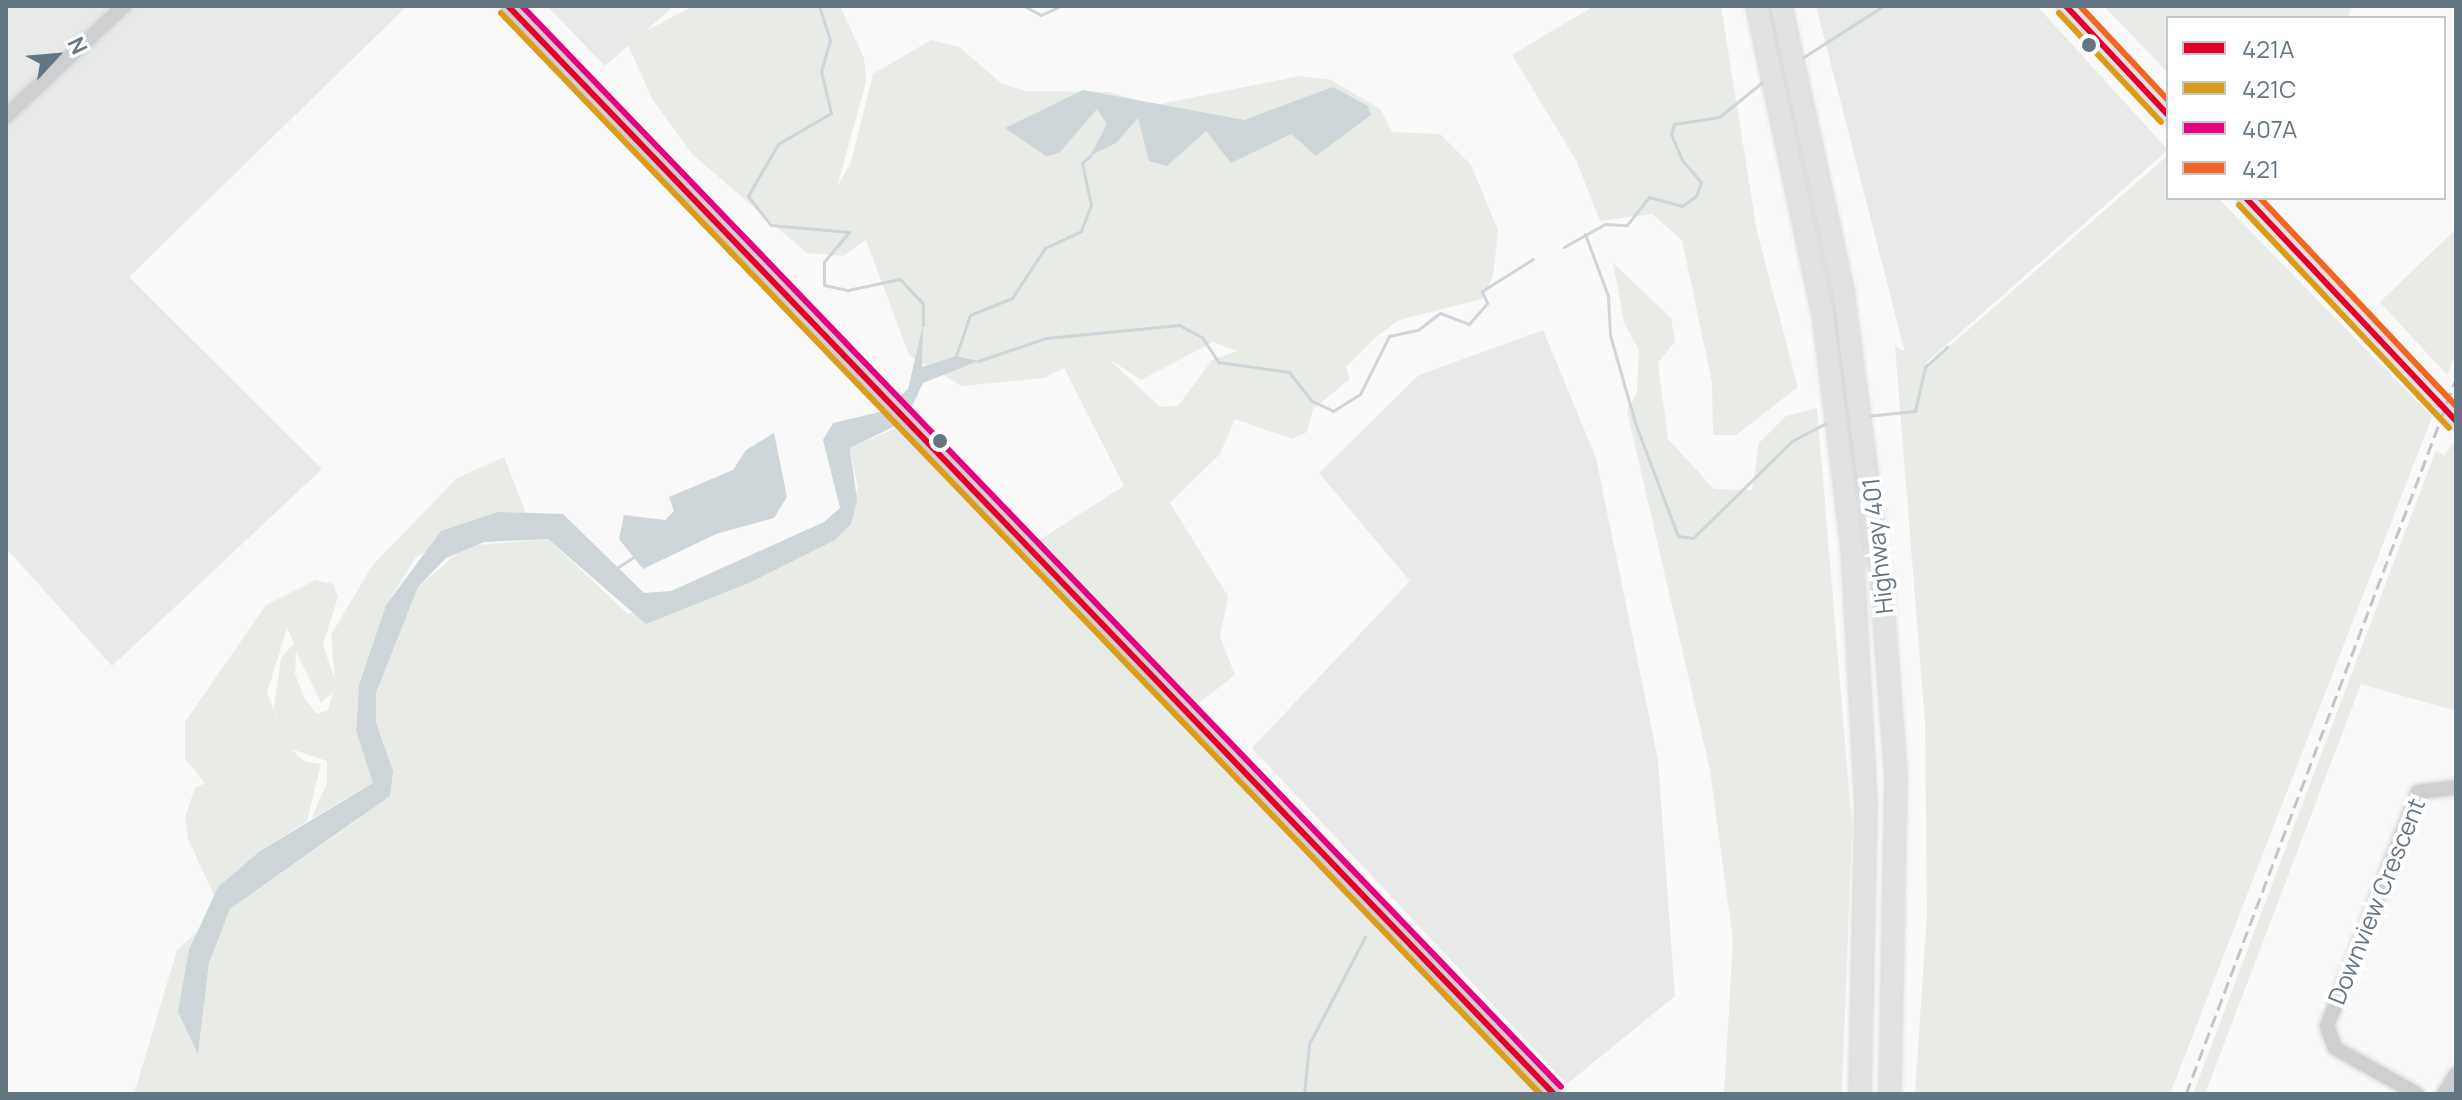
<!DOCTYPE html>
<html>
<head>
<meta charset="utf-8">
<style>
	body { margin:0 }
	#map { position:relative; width:2462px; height:1100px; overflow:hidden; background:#f9f9f9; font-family:Manrope,sans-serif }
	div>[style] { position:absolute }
	.built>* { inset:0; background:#e8e9e9 }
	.green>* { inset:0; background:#e8ebe6 }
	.water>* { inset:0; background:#ced6d9 }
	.stream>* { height:3px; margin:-1.5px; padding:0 1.5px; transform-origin:1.5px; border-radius:1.5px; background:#ced6d9 }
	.roads { filter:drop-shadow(0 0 2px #d5d6d7) drop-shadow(0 0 2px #d5d6d7) }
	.minor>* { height:14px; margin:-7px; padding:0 7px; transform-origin:7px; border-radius:7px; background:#cecfd0 }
	.major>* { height:16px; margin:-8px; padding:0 8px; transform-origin:8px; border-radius:8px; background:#e1e2e2 }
	.highway>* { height:20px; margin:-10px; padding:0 10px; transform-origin:10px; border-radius:10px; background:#e1e2e2 }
	.rail>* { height:3px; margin-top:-1.5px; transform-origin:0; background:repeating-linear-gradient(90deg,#c3c5c6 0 12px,transparent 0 18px) }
	.bus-1>* { height:6px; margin:-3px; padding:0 3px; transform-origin:3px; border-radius:3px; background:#e4002b }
	.bus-2>* { height:6px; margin:-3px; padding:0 3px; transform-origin:3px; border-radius:3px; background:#da9c1a }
	.bus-3>* { height:6px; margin:-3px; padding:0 3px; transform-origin:3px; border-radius:3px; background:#e5007d }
	.bus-4>* { height:6px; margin:-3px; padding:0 3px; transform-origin:3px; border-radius:3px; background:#f26522 }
	.dots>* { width:22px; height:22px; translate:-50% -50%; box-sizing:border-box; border:4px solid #fff; border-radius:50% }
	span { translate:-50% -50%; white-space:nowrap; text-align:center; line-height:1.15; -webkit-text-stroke:8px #fff; paint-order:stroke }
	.street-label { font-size:24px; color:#657683 }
	.frame { position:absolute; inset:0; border:8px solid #657683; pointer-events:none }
	.legend { position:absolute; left:2166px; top:16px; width:280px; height:184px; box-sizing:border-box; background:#fff; border:2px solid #c1c8cd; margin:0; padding:10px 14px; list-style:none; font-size:24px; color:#657683 }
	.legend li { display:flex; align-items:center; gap:16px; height:40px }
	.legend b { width:40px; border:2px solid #c1c8cd }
	.north { position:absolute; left:16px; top:16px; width:80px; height:80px; -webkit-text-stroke:6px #fff; paint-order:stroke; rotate:64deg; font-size:22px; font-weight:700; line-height:32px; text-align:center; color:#657683 }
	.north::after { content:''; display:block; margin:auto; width:28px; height:36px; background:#657683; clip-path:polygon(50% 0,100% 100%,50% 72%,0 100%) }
</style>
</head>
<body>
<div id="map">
	<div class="built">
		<i style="clip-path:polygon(6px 6px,407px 6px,129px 277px,322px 469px,112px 666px,6px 548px)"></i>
		<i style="clip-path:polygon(547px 6px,674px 6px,605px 66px)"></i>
		<i style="clip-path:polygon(1816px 6px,2037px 6px,2168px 150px,1911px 376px)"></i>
		<i style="clip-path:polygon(1543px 330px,1596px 458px,1658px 760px,1675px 996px,1567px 1084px,1252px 748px,1410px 581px,1319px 473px,1419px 375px)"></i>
	</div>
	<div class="green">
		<i style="clip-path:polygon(evenodd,694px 6px,840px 6px,864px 58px,866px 82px,837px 187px,851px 162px,873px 74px,931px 40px,959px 47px,1001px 83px,1025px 91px,1109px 92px,1155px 105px,1300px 76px,1331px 80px,1380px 109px,1392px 132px,1440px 134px,1471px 165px,1498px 230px,1493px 276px,1482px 299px,1399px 320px,1377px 336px,1346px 367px,1350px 379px,1313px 409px,1307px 432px,1292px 439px,1235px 419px,1220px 454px,1170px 503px,1228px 596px,1220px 637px,1235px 675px,1190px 710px,1549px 1094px,134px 1094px,177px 950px,198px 931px,178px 1012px,198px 1053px,209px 963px,230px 909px,359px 819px,393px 771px,376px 722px,376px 693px,418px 587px,466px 546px,548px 539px,628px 614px,835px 540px,858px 488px,850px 448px,896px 428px,921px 439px,1025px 549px,1124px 486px,1064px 368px,1044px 378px,962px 386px,909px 355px,866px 240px,843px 256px,807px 253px,692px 154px,653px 100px,626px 41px,694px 6px,1213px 342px,1237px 351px,1212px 360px,1178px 406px,1160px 407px,1109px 359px,1141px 380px,1213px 342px)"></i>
		<i style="clip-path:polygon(1594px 6px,1721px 6px,1757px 232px,1798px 387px,1736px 435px,1713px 435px,1712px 382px,1682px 240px,1652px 214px,1600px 221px,1576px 160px,1512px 55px)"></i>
		<i style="clip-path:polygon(2104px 6px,2352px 6px,2348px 18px,2168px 18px,2168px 73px)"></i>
		<i style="clip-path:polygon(2168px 155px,2168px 198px,2218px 198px,2432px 417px,2170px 1094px,1915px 1094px,1927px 914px,1925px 723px,1895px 346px,1929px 364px)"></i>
		<i style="clip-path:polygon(2456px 229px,2456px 352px,2447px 375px,2380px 302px)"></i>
		<i style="clip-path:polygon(1613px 263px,1671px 318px,1675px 341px,1658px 363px,1668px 439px,1714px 489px,1752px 490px,1759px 443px,1786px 416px,1817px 408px,1852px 826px,1842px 1094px,1724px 1094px,1733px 941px,1710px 770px,1627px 411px,1637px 392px,1639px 350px,1624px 323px)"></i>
		<i style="clip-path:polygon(2455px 441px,2456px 711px,2361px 684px,2205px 1094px,2193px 1094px,2436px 450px,2444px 456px)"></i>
		<i style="clip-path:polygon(evenodd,504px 457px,526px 513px,498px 512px,416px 557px,386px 605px,359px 686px,356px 731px,373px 783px,311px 819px,327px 783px,327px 761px,291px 749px,304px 761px,321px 764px,307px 821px,260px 851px,214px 895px,188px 839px,185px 817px,195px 788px,205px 783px,185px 759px,185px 722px,266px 605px,316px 580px,333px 584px,338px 597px,323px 645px,335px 680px,331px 635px,372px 566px,457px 478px,504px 457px,287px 628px,294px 643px,281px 658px,274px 708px,287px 740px,267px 693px,287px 628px,504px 457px,296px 651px,321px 703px,333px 692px,328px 710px,317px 714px,305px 699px,295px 674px,296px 651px)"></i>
	</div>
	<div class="water">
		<i style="clip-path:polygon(1333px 87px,1368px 106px,1371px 115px,1316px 156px,1291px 134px,1231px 163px,1206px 131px,1167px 166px,1149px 161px,1138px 118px,1116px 143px,1090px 156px,1107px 124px,1097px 109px,1059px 153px,1046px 156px,1005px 128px,1083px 90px,1244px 120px)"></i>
		<i style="clip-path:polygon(923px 325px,922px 367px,956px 356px,978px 361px,923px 383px,905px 421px,850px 448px,857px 500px,851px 524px,835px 540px,751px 582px,646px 624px,548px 539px,484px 542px,446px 558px,418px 587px,376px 693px,376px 722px,393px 771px,390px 796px,230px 909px,209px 963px,198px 1054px,178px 1012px,189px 950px,218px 887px,260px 851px,373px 783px,356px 731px,359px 685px,386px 605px,441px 531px,498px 512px,563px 514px,644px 593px,671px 591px,824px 522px,840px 508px,823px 440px,833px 423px,884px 411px,908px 389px)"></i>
		<i style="clip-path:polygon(774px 433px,787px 497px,774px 518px,716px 534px,643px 569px,619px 539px,624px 515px,665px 520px,674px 511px,669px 497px,733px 470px,746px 450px)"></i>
	</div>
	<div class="stream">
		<i style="left:819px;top:6px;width:36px;rotate:72deg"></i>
		<i style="left:830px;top:40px;width:32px;rotate:106deg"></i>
		<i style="left:821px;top:71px;width:43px;rotate:76.6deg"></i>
		<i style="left:831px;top:113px;width:61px;rotate:149.7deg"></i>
		<i style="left:778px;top:144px;width:60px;rotate:120deg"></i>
		<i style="left:748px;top:196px;width:37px;rotate:52deg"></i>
		<i style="left:771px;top:225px;width:78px;rotate:5.1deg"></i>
		<i style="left:849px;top:232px;width:39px;rotate:130deg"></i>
		<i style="left:824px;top:262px;width:23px;rotate:90deg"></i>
		<i style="left:824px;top:285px;width:25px;rotate:12deg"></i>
		<i style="left:848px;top:290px;width:53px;rotate:-11.9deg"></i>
		<i style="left:900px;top:279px;width:34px;rotate:47deg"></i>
		<i style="left:923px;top:304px;width:21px;rotate:90deg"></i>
		<i style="left:1024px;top:6px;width:19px;rotate:28deg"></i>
		<i style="left:1041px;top:15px;width:21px;rotate:-25deg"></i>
		<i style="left:1799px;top:60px;width:100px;rotate:-32.7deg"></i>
		<i style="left:1585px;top:234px;width:66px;rotate:69.6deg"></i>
		<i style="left:1608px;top:296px;width:39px;rotate:87deg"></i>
		<i style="left:1610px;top:335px;width:91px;rotate:74.1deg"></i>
		<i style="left:1635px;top:423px;width:121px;rotate:69.2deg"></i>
		<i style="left:1678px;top:536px;width:15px;rotate:8deg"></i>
		<i style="left:1693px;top:538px;width:139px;rotate:-44.4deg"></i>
		<i style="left:1792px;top:441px;width:41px;rotate:-27.8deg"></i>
		<i style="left:1564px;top:247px;width:47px;rotate:-29.3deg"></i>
		<i style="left:1605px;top:224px;width:22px;rotate:3deg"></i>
		<i style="left:1627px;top:225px;width:36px;rotate:-52deg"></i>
		<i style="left:1649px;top:197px;width:34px;rotate:15deg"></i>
		<i style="left:1682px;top:206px;width:17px;rotate:-36deg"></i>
		<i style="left:1696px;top:196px;width:15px;rotate:-70deg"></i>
		<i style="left:1701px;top:182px;width:29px;rotate:-131deg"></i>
		<i style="left:1682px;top:160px;width:28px;rotate:-113deg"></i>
		<i style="left:1671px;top:134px;width:10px;rotate:-73deg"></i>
		<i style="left:1674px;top:124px;width:46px;rotate:-8.8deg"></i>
		<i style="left:1719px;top:117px;width:59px;rotate:-38.8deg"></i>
		<i style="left:956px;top:356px;width:43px;rotate:-71.1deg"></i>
		<i style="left:970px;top:315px;width:45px;rotate:-22deg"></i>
		<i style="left:1012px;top:298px;width:60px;rotate:-56.6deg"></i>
		<i style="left:1045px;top:248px;width:40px;rotate:-25deg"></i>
		<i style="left:1081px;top:231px;width:28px;rotate:-69deg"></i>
		<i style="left:1091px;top:205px;width:43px;rotate:-102.1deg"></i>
		<i style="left:1082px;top:163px;width:11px;rotate:-41deg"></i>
		<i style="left:978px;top:361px;width:72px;rotate:-18.7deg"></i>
		<i style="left:1046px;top:338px;width:134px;rotate:-5.6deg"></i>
		<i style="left:1179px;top:325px;width:26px;rotate:28deg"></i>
		<i style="left:1202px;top:337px;width:30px;rotate:57deg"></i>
		<i style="left:1218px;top:362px;width:72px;rotate:8deg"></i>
		<i style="left:1289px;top:372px;width:37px;rotate:52deg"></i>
		<i style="left:1312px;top:401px;width:23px;rotate:25deg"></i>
		<i style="left:1333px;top:411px;width:32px;rotate:-32deg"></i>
		<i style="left:1360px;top:394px;width:65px;rotate:-63.4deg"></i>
		<i style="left:1389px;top:336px;width:30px;rotate:-12deg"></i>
		<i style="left:1418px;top:330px;width:28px;rotate:-38deg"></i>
		<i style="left:1440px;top:313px;width:31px;rotate:21deg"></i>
		<i style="left:1469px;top:324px;width:28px;rotate:-49deg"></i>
		<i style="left:1487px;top:303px;width:13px;rotate:-113deg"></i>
		<i style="left:1482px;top:291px;width:60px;rotate:-32.1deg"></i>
		<i style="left:1866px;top:416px;width:49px;rotate:-5.8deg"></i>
		<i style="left:1915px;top:411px;width:45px;rotate:-77.2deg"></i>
		<i style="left:1925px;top:367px;width:30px;rotate:-42deg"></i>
		<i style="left:615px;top:569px;width:24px;rotate:-33deg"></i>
		<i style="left:1304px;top:1094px;width:50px;rotate:-84.3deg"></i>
		<i style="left:1309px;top:1044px;width:121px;rotate:-62.4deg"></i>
	</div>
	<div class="roads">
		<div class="minor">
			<i style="left:508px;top:6px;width:1509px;rotate:46.13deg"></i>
			<i style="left:6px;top:116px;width:161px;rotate:-43deg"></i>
			<i style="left:2417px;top:1094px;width:94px;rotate:-150.7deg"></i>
			<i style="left:2335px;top:1048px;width:23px;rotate:-110deg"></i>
			<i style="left:2327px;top:1026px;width:251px;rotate:-68.7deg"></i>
			<i style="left:2418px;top:792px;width:38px;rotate:-7deg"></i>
			<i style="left:2444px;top:1094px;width:23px;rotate:-59deg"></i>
		</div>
		<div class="major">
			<i style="left:2066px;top:6px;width:149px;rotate:46.9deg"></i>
			<i style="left:2246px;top:198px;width:306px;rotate:46.7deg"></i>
		</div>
		<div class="highway">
			<i style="left:1757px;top:6px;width:314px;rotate:77.9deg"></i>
			<i style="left:1823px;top:313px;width:235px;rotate:82.9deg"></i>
			<i style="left:1852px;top:546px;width:256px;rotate:86.9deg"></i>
			<i style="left:1866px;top:802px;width:292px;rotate:91.2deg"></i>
			<i style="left:1781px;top:6px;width:292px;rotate:77.7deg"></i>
			<i style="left:1843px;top:291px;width:301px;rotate:82.5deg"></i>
			<i style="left:1882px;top:589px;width:189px;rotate:85.7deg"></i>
			<i style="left:1896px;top:777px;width:317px;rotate:91.1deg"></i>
		</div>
	</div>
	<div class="rail">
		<i style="left:2186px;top:1094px;width:764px;rotate:-69.31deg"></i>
	</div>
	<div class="bus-1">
		<i style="left:508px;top:6px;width:1509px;rotate:46.13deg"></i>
		<i style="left:2066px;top:6px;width:149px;rotate:46.9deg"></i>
		<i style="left:2246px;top:198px;width:306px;rotate:46.7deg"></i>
	</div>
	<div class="bus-2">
		<i style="left:501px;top:13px;width:1499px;rotate:46.13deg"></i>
		<i style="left:2059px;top:13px;width:149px;rotate:46.9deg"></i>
		<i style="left:2239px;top:205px;width:306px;rotate:46.7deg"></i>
	</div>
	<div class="bus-3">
		<i style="left:522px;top:6px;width:1499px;rotate:46.13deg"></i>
	</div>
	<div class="bus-4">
		<i style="left:2080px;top:6px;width:129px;rotate:46.9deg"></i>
		<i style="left:2260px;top:198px;width:286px;rotate:46.7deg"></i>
	</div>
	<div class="dots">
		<i style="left:2089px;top:45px;background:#657683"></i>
		<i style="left:940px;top:441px;background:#657683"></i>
	</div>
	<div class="street-label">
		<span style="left:1877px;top:546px;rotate:-96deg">Highway 401</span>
		<span style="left:2376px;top:901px;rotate:-68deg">Downview Crescent</span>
	</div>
	<div class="frame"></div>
	<ul class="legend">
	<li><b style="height:10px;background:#e4002b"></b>421A</li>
	<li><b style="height:10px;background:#da9c1a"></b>421C</li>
	<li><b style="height:10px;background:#e5007d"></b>407A</li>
	<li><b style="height:10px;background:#f26522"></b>421</li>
	</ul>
	<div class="north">N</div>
</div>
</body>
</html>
